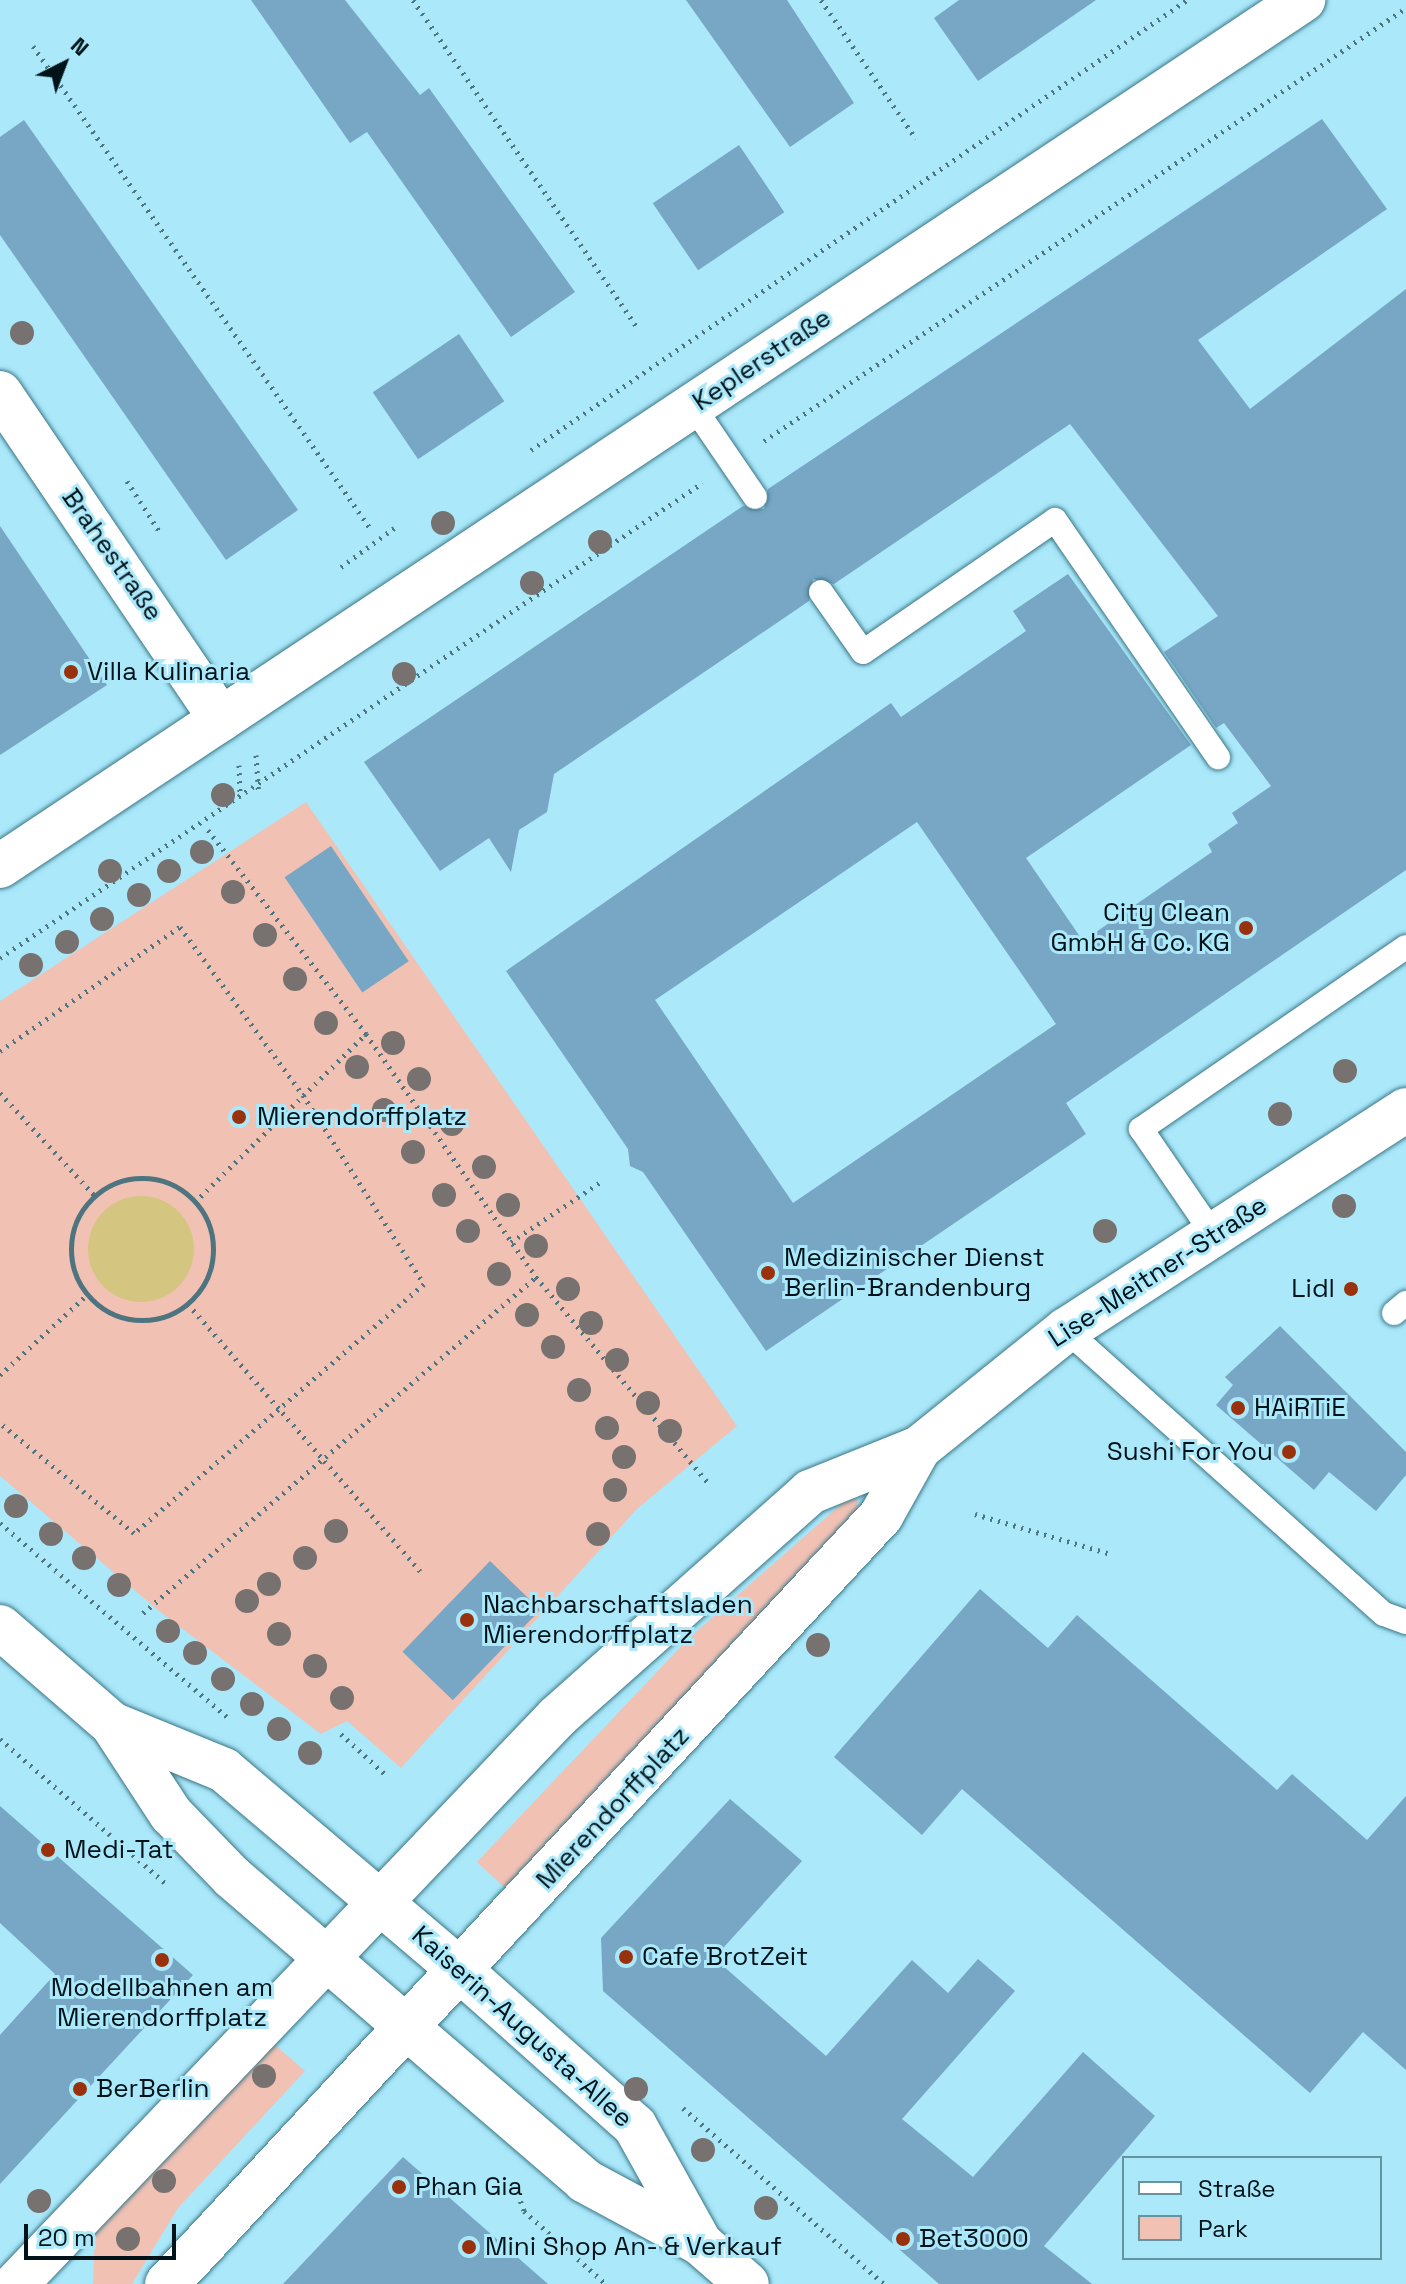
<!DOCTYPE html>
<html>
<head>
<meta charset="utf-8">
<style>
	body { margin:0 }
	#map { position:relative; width:1406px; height:2284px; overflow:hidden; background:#aae8fa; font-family:"Space Grotesk",sans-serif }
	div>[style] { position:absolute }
	.green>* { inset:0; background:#f1c2b4 }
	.water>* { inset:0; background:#d4c580 }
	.round { border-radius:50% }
	.building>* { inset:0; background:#78a6c5; transform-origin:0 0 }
	.path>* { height:5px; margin-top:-2.5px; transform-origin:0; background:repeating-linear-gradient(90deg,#4d747f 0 2px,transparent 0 8px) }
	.path>.ring { margin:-2.5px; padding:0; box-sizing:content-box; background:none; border:5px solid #4d747f; border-radius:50% }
	.roads { filter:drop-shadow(0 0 2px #3a7686) drop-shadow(0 0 2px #3a7686) }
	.lane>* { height:24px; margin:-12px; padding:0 12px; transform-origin:12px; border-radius:12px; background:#fff }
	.street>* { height:44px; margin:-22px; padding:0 22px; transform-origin:22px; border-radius:22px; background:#fff }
	.secondary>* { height:44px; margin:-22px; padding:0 22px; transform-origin:22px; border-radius:22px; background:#fff }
	.trees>* { width:24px; height:24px; margin:-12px; border-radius:50%; background:#777170 }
	.dots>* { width:22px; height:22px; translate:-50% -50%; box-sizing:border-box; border:4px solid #aae8fa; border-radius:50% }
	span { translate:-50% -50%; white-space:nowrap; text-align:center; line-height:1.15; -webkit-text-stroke:6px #aae8fa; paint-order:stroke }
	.street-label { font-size:26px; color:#001319 }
	.poi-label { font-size:26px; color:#001319 }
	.left { translate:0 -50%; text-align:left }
	.right { translate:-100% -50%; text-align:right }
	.legend { position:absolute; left:1122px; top:2156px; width:260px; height:104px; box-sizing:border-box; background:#aae8fa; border:2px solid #6693a0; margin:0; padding:10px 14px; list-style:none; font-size:24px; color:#001319 }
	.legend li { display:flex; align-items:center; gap:16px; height:40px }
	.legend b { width:40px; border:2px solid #6693a0 }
	.north { position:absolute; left:24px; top:24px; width:80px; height:80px; -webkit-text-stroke:6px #aae8fa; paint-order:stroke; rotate:42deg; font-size:22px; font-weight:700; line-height:32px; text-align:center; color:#001319 }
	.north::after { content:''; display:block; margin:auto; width:28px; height:36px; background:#001319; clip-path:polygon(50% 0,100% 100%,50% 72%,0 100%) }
	.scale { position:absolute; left:24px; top:2224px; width:152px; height:36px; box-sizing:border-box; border:4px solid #001319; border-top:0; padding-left:10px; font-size:24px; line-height:28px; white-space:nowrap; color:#001319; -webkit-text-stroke:6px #aae8fa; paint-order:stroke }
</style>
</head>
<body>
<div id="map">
	<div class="green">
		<i style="clip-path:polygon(306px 802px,737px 1426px,637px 1509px,401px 1768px,347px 1721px,321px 1734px,159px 1611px,0 1476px,0 1001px)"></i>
		<i style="clip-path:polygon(847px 1499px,857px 1499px,858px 1513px,505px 1888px,477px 1862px,688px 1639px)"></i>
		<i style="clip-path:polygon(274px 2044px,305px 2071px,178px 2208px,132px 2284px,93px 2284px,95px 2231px)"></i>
	</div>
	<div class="water">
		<i class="round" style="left:88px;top:1196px;width:106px;height:106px"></i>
	</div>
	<div class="building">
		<i style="clip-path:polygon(251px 0,345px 0,420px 95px,429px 88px,575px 292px,511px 337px,367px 132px,350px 143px)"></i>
		<i style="clip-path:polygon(686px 0,787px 0,854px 103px,790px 147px)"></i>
		<i style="clip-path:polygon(959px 0,1096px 0,978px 81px,934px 18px)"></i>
		<i style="clip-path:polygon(evenodd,1322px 119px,1387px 209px,1198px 340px,1250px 409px,1406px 289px,1406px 870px,1066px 1103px,1086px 1134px,766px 1351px,643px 1172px,630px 1166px,628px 1149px,506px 971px,891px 703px,901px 717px,1026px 631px,1013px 611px,1068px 574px,1191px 745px,1026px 858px,1083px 941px,1212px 852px,1208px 844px,1238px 823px,1232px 813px,1271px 786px,1224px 723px,1216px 728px,1164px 652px,1218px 616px,1070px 424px,834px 584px,813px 579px,809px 601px,554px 774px,547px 812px,519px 830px,511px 872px,489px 838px,440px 871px,364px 762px,743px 506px,764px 509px,768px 489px,1322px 119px,917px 822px,1056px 1024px,793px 1203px,655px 1000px,917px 822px)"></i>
		<i style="clip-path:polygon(24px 120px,298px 510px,226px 560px,0 235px,0 137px)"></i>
		<i style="left:739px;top:145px;width:81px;height:104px;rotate:56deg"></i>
		<i style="left:459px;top:334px;width:81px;height:104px;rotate:56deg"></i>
		<i style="clip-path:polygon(0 526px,107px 685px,0 755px)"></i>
		<i style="left:331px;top:846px;width:139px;height:56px;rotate:56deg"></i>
		<i style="clip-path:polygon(1280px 1326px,1406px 1452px,1406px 1475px,1376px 1511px,1329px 1472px,1314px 1490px,1216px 1405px,1233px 1385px,1225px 1377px)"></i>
		<i style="left:490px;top:1561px;width:70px;height:126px;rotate:44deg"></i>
		<i style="clip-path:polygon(980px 1589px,1048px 1648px,1077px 1615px,1277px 1790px,1292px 1774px,1367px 1840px,1406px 1796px,1406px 2070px,1363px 2032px,1310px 2093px,962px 1789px,922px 1835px,834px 1757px)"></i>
		<i style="clip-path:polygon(730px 1799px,802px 1861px,714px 1958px,826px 2056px,912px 1960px,948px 1993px,978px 1959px,1015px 1991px,902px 2119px,973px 2177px,1083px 2052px,1155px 2116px,1044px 2246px,1092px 2284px,939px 2284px,603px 1991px,601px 1938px)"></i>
		<i style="clip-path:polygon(0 1806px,193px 1975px,0 2184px,0 2035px,55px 1974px,0 1923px)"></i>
		<i style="clip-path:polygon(403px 2157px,548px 2284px,283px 2284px)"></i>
	</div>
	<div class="path">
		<i style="left:413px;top:0;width:395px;rotate:55.6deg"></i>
		<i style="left:821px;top:0;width:168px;rotate:55.6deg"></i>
		<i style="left:33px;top:46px;width:588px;rotate:55.04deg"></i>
		<i style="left:764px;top:441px;width:774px;rotate:-34deg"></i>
		<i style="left:531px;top:450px;width:796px;rotate:-34.45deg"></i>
		<i style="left:127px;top:481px;width:59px;rotate:57.4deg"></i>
		<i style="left:341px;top:567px;width:66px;rotate:-36.3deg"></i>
		<i style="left:256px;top:755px;width:39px;rotate:86deg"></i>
		<i style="left:239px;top:765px;width:27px;rotate:88deg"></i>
		<i style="left:208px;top:830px;width:258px;rotate:52.2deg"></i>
		<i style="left:366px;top:1034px;width:297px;rotate:55deg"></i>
		<i style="left:536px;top:1277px;width:268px;rotate:50.1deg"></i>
		<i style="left:0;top:958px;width:848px;rotate:-34.08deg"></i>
		<i style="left:0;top:1051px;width:219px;rotate:-34.6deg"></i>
		<i style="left:180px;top:927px;width:208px;rotate:53.8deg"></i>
		<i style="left:303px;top:1095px;width:224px;rotate:57.4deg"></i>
		<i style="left:424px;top:1284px;width:382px;rotate:139.3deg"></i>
		<i style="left:134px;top:1533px;width:173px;rotate:-140.6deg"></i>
		<i style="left:0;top:1093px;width:140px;rotate:47.3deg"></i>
		<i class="ring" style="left:71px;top:1178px;width:137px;height:137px"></i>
		<i style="left:195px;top:1202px;width:240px;rotate:-44.5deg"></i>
		<i style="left:511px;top:1242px;width:106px;rotate:-33.8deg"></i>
		<i style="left:188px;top:1304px;width:354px;rotate:49deg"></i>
		<i style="left:0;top:1375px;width:120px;rotate:-42.6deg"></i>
		<i style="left:975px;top:1514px;width:142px;rotate:16.4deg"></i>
		<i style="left:0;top:1523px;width:299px;rotate:40.5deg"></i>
		<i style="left:143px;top:1613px;width:517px;rotate:-40.53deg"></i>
		<i style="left:341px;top:1734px;width:61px;rotate:42.3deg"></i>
		<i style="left:0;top:1739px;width:219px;rotate:41.1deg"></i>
		<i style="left:683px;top:2108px;width:267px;rotate:41.2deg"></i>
		<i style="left:515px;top:2186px;width:27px;rotate:70deg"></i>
		<i style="left:524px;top:2211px;width:110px;rotate:41.7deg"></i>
	</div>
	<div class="roads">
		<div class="lane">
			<i style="left:693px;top:406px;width:110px;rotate:55.7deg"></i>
			<i style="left:821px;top:592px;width:73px;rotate:55deg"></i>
			<i style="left:863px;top:652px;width:233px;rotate:-34.5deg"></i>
			<i style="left:1055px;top:520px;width:288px;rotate:55.5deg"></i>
			<i style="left:1215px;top:1237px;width:131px;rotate:-124.4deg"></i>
			<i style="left:1141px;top:1129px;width:321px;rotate:-34.5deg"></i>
			<i style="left:1394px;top:1313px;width:16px;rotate:-40deg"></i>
			<i style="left:1066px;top:1330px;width:426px;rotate:41.8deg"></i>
			<i style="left:1384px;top:1614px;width:23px;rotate:20deg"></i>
		</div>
		<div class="street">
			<i style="left:0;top:393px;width:394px;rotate:55.9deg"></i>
			<i style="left:0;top:866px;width:1565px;rotate:-33.61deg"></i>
		</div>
		<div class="secondary">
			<i style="left:0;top:1627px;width:148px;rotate:40.9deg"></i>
			<i style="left:112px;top:1724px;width:108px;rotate:56.8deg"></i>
			<i style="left:171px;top:1814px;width:88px;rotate:45.9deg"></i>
			<i style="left:232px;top:1877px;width:466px;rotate:40.7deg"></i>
			<i style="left:585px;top:2181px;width:131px;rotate:28.3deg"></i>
			<i style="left:700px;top:2243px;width:62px;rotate:41.1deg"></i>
			<i style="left:112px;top:1724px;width:121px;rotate:22.3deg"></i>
			<i style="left:224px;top:1770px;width:311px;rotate:40.3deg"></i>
			<i style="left:461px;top:1971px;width:233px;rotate:41.7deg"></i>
			<i style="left:635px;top:2126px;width:134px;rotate:60.9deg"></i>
			<i style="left:16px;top:2284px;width:784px;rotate:-46.34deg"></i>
			<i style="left:557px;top:1717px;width:339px;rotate:-41.6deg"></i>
			<i style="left:810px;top:1492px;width:118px;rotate:-22deg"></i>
			<i style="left:167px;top:2284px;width:1049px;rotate:-47.09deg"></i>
			<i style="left:881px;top:1516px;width:78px;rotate:-60.8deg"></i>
			<i style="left:919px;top:1448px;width:189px;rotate:-38.8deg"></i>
			<i style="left:1066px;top:1330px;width:405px;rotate:-32.9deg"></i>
		</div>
	</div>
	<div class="trees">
		<i style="left:22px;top:333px"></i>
		<i style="left:443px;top:523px"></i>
		<i style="left:600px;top:542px"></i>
		<i style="left:532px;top:583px"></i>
		<i style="left:404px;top:674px"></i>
		<i style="left:223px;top:795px"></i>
		<i style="left:202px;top:852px"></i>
		<i style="left:110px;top:871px"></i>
		<i style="left:169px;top:871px"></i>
		<i style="left:233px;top:892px"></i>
		<i style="left:139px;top:895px"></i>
		<i style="left:102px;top:919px"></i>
		<i style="left:265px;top:935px"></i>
		<i style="left:67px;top:942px"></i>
		<i style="left:31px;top:965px"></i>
		<i style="left:295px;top:979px"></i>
		<i style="left:326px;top:1023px"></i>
		<i style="left:393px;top:1043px"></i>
		<i style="left:357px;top:1067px"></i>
		<i style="left:1345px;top:1071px"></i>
		<i style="left:419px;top:1079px"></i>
		<i style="left:384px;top:1110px"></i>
		<i style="left:1280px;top:1114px"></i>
		<i style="left:452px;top:1124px"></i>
		<i style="left:413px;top:1152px"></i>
		<i style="left:484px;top:1167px"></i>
		<i style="left:444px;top:1195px"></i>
		<i style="left:508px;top:1205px"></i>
		<i style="left:1344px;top:1206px"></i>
		<i style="left:468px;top:1231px"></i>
		<i style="left:1105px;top:1231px"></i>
		<i style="left:536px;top:1246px"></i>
		<i style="left:499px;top:1274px"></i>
		<i style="left:568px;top:1289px"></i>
		<i style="left:527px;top:1315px"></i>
		<i style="left:591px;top:1323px"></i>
		<i style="left:553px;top:1347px"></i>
		<i style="left:617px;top:1360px"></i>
		<i style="left:579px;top:1390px"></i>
		<i style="left:648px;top:1403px"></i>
		<i style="left:607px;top:1428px"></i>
		<i style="left:670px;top:1431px"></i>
		<i style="left:624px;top:1457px"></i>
		<i style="left:615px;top:1490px"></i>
		<i style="left:16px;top:1506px"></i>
		<i style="left:336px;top:1531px"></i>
		<i style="left:51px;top:1534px"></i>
		<i style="left:598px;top:1534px"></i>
		<i style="left:84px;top:1558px"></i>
		<i style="left:305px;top:1558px"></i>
		<i style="left:269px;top:1584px"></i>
		<i style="left:119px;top:1585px"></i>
		<i style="left:247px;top:1601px"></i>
		<i style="left:168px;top:1631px"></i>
		<i style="left:279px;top:1634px"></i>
		<i style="left:818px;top:1645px"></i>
		<i style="left:195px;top:1653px"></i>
		<i style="left:315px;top:1666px"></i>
		<i style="left:223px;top:1679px"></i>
		<i style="left:342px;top:1698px"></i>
		<i style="left:252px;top:1704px"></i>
		<i style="left:279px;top:1729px"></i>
		<i style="left:310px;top:1753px"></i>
		<i style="left:264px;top:2076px"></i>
		<i style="left:636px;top:2089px"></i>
		<i style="left:703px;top:2150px"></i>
		<i style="left:164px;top:2181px"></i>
		<i style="left:39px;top:2201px"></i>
		<i style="left:766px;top:2208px"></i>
		<i style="left:128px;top:2239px"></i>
	</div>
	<div class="dots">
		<i style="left:71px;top:672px;background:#99320c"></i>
		<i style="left:1246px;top:928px;background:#99320c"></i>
		<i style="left:239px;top:1117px;background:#99320c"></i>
		<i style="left:768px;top:1273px;background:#99320c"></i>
		<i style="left:1351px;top:1289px;background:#99320c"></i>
		<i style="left:1238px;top:1408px;background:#99320c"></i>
		<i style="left:1289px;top:1452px;background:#99320c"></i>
		<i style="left:467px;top:1620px;background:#99320c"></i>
		<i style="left:48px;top:1850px;background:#99320c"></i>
		<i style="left:626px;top:1957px;background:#99320c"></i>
		<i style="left:162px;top:1960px;background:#99320c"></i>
		<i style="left:80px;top:2089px;background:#99320c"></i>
		<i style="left:399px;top:2187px;background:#99320c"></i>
		<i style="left:903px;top:2239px;background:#99320c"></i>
		<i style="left:469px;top:2247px;background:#99320c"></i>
	</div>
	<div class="street-label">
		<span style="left:762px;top:360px;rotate:-34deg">Keplerstraße</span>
		<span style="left:112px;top:555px;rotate:55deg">Brahestraße</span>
		<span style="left:1158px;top:1272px;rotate:-33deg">Lise-Meitner-Straße</span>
		<span style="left:613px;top:1808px;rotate:-47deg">Mierendorffplatz</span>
		<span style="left:522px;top:2027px;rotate:42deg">Kaiserin-Augusta-Allee</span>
	</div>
	<div class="poi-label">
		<span class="left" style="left:87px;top:672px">Villa Kulinaria</span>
		<span class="right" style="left:1230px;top:928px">City Clean<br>GmbH &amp; Co. KG</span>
		<span class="left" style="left:257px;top:1117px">Mierendorffplatz</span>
		<span class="left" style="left:784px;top:1273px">Medizinischer Dienst<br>Berlin-Brandenburg</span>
		<span class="right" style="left:1335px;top:1289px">Lidl</span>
		<span class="left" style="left:1254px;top:1408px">HAiRTiE</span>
		<span class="right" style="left:1273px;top:1452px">Sushi For You</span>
		<span class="left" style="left:483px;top:1620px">Nachbarschaftsladen<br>Mierendorffplatz</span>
		<span class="left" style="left:64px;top:1850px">Medi-Tat</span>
		<span class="left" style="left:642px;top:1957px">Cafe BrotZeit</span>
		<span style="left:162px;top:2003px">Modellbahnen am<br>Mierendorffplatz</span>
		<span class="left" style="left:96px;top:2089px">BerBerlin</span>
		<span class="left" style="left:415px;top:2187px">Phan Gia</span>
		<span class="left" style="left:919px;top:2239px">Bet3000</span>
		<span class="left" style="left:485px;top:2247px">Mini Shop An- &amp; Verkauf</span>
	</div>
	<ul class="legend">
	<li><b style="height:10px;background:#fff"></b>Straße</li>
	<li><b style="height:22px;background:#f1c2b4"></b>Park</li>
	</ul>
	<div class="north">N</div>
	<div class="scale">20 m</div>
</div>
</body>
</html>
